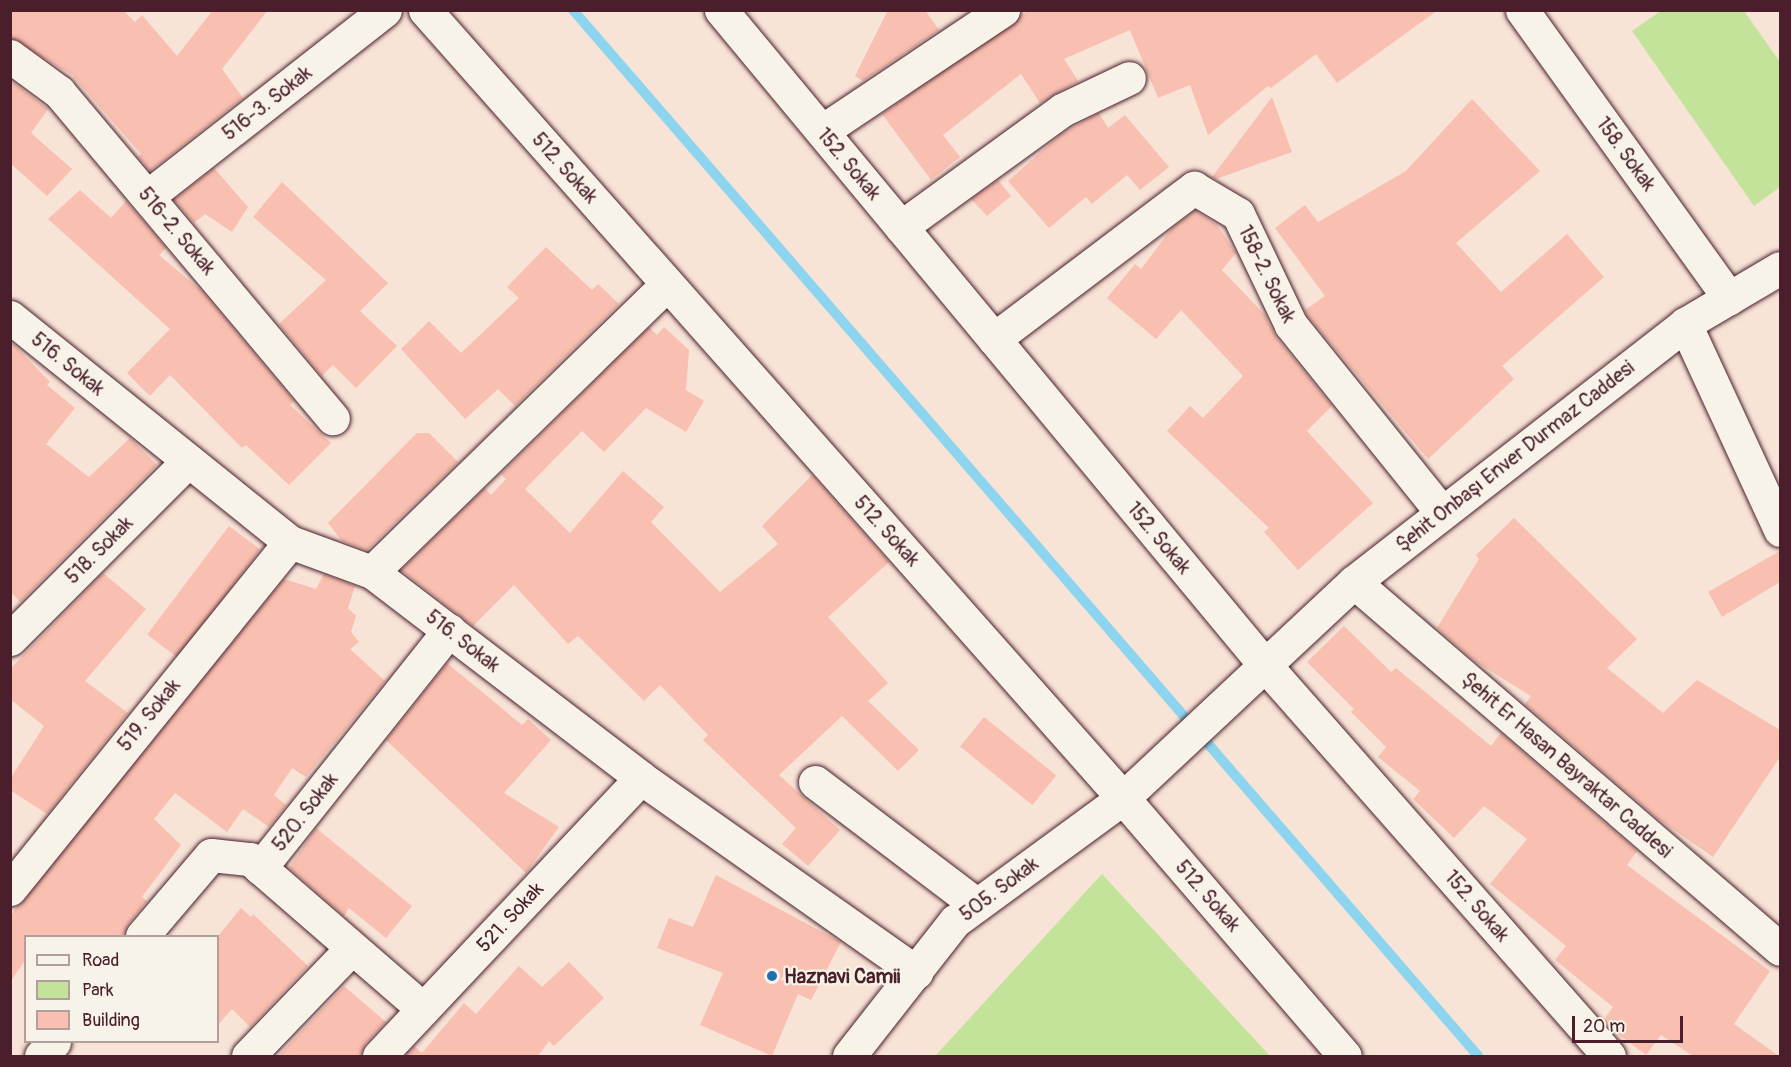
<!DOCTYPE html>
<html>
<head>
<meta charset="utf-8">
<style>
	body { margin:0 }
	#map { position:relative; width:1791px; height:1067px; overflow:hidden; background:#f8e3d7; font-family:Pangolin,sans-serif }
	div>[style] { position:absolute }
	.green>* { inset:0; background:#c3e39b }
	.stream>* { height:10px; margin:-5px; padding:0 5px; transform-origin:5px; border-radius:5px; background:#8dd5ee }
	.building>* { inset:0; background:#f9bfb0; transform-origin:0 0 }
	.roads { filter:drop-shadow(0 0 2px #4a1f2b) drop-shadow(0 0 2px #4a1f2b) }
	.minor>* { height:33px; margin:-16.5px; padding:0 16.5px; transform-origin:16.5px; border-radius:16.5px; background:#f7f3e8 }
	.dots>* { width:16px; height:16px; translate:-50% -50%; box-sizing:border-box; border:3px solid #f7f3e8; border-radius:50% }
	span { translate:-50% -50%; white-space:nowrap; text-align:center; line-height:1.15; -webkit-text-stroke:4.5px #f7f3e8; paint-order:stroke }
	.street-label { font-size:20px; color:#4a1f2b }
	.poi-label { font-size:20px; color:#4a1f2b; font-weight:700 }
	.left { translate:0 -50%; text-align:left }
	.frame { position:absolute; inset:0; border:12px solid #4a1f2b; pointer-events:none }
	.legend { position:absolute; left:24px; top:935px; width:195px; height:108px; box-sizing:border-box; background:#f7f3e8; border:2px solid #b29e9c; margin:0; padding:8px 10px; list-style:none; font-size:18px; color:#4a1f2b }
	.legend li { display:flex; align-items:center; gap:12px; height:30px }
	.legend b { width:30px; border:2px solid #b29e9c }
	.scale { position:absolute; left:1572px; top:1016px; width:111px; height:27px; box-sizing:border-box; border:3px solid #4a1f2b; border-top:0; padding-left:8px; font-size:18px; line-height:21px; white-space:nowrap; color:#4a1f2b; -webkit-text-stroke:4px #f7f3e8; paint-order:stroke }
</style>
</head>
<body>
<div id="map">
	<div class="green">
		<i style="clip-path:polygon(1662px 10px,1744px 11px,1780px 62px,1780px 187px,1754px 206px,1632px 31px)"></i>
		<i style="clip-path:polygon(1102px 874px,1270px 1056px,935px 1056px)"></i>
	</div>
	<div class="stream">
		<i style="left:573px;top:10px;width:1383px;rotate:49.13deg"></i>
	</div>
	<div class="building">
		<i style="clip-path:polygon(10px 10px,123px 10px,135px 22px,142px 15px,177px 56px,213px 10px,268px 10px,222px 69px,243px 98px,150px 171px,138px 156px,141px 154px,72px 75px,10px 38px)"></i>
		<i style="clip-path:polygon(888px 10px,925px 10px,939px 30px,863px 81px,855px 76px)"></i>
		<i style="clip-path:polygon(1029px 10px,1438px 10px,1337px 83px,1316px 54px,1271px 88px,1268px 86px,1208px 135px,1190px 85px,1158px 98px,1130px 30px,1064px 59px,1078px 81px,1040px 103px,1021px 74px,943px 135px,960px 157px,931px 180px,882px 114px)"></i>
		<i style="clip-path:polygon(10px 80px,48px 109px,31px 133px,72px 169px,47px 196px,10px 163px)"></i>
		<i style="clip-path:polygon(1272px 97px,1292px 152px,1216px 179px,1212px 177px)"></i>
		<i style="clip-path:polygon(1472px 99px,1540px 171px,1456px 243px,1501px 292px,1567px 234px,1604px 277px,1502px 366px,1514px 379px,1428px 459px,1307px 315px,1305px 310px,1325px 296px,1275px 228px,1305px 205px,1318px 222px,1406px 171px)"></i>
		<i style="clip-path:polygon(1099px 113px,1108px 128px,1125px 115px,1169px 167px,1140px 190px,1127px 175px,1092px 204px,1086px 197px,1049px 228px,1008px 181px,1061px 134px)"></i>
		<i style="clip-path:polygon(214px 168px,248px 207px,232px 232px,205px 214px,194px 223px,174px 200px)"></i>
		<i style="clip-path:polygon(998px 180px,1011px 196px,987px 216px,971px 199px)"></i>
		<i style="clip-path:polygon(282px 182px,388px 283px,360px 311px,397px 346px,356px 388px,333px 365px,322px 376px,279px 324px,326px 280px,253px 217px)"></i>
		<i style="clip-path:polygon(80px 190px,111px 218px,126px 201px,166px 248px,159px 255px,203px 292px,294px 401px,290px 405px,331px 443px,289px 485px,246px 445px,242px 448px,170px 375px,150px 396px,127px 373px,170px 329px,48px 219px)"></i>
		<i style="clip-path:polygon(1195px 211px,1217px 225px,1236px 253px,1222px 270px,1265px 315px,1276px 337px,1332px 406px,1307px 431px,1373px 503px,1298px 570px,1264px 532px,1269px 528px,1167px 431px,1190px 406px,1203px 418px,1243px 376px,1181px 310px,1156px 339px,1107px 298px,1135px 264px,1141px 269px,1172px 228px)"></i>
		<i style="clip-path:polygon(546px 247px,592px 290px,598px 284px,619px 304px,515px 406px,498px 389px,465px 419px,401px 349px,429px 321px,461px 353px,519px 298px,507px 287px)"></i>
		<i style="clip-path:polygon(649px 327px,657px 335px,664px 327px,689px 350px,686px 390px,704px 401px,686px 432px,646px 408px,604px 452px,582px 431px,525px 489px,570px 533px,623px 471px,664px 507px,651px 522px,720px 592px,778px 544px,762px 526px,812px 475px,889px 562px,828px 617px,888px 683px,868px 701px,919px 750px,898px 771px,842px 716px,779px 775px,840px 830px,808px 866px,782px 844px,796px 828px,703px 740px,708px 735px,660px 685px,644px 701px,578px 636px,568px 644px,514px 585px,473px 626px,401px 570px,485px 488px,491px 495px,506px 479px,501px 474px)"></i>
		<i style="clip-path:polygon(10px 341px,50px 382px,47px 385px,75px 408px,46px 444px,89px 477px,130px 438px,157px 465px,20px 602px,10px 591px)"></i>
		<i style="clip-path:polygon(417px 433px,429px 433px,458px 462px,367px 550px,342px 541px,328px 523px)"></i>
		<i style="clip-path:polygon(1514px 518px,1637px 639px,1607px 668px,1663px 713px,1697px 680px,1780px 730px,1780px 757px,1713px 857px,1658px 819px,1525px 704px,1531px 696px,1476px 662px,1437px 628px,1479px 559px,1476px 555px)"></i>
		<i style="left:229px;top:526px;width:39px;height:136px;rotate:37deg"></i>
		<i style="clip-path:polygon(1780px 551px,1780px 582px,1722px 617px,1708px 592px)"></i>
		<i style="clip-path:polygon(103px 573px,146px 609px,85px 681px,128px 713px,47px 814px,10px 790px,10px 779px,44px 726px,10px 699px,10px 669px)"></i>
		<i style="clip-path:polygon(324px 574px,355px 586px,348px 608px,356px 616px,351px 632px,359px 642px,350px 649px,385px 681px,306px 777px,292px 768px,274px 795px,286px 805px,269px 827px,243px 809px,227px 832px,175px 793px,154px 819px,181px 845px,142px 897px,147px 901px,128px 924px,124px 936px,26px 936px,26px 959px,10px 982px,10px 917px,17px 906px,284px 579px,316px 589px)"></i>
		<i style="clip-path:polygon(1344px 626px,1391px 672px,1396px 668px,1491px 746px,1501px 733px,1637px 851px,1627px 865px,1770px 971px,1734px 1024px,1779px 1056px,1693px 1056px,1661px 1035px,1646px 1055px,1606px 1025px,1603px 1021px,1613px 1007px,1555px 960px,1566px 946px,1490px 884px,1527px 839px,1484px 806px,1454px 838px,1413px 799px,1420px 791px,1378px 757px,1386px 747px,1351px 712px,1354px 709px,1307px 662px)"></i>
		<i style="clip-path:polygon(447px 663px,522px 725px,528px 719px,551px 740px,504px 793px,559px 827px,526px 873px,386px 740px)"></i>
		<i style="left:984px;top:717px;width:93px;height:38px;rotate:39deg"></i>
		<i style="clip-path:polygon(316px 828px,412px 906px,386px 938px,349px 908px,344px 916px,289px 868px)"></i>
		<i style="clip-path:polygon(716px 875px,841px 942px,811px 1000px,798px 994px,772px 1056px,700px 1025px,723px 973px,657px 948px,669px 918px,693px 927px)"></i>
		<i style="clip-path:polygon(241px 908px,251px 917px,253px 914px,308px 966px,250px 1027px,232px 1009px,218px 1025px,218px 936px)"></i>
		<i style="clip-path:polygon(569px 962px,604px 998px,554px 1046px,549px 1041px,538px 1056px,404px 1056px,414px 1046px,422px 1053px,464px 1003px,476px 1014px,519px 966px,542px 987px)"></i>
		<i style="clip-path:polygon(344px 986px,386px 1022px,365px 1044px,361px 1056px,278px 1056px)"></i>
	</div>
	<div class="roads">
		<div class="minor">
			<i style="left:425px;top:10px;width:1053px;rotate:48.47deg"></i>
			<i style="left:1123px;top:798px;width:340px;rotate:49.3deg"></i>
			<i style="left:721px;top:10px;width:850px;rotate:50.3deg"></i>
			<i style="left:1264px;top:664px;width:522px;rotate:48.65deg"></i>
			<i style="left:1522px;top:10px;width:355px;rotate:54.3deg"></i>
			<i style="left:10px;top:56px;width:61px;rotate:36.3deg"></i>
			<i style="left:59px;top:92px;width:426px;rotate:50deg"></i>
			<i style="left:822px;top:131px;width:218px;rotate:-33.8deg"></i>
			<i style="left:148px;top:196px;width:301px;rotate:-38.1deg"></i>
			<i style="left:901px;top:227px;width:199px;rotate:-36deg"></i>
			<i style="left:1062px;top:110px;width:74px;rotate:-25.5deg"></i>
			<i style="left:10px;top:317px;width:359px;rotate:38.8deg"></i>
			<i style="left:290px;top:542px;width:87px;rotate:20.1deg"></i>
			<i style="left:372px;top:572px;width:339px;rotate:37.4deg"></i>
			<i style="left:641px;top:778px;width:337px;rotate:35.2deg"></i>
			<i style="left:1685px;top:324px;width:227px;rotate:65.2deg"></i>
			<i style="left:994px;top:339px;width:251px;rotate:-37.1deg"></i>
			<i style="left:1194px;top:188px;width:51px;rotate:30.6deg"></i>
			<i style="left:1238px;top:214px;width:123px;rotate:64.5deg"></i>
			<i style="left:1291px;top:325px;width:241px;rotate:51.2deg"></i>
			<i style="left:372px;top:572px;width:412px;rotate:-44.3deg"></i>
			<i style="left:1354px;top:582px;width:562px;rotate:40.74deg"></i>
			<i style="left:10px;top:639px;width:252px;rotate:-45deg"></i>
			<i style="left:815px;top:782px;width:203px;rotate:37.2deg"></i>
			<i style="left:260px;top:868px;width:304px;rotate:-51.5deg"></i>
			<i style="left:10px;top:889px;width:446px;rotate:-51.1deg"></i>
			<i style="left:142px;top:936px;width:106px;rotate:-49.6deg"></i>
			<i style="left:211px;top:855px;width:39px;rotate:6deg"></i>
			<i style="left:250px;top:859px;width:229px;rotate:40.9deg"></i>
			<i style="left:41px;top:1056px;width:19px;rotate:-47deg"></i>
			<i style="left:248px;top:1056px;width:150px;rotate:-46.1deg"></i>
			<i style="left:379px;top:1056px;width:382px;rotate:-46.7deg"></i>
			<i style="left:849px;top:1056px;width:172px;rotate:-51.9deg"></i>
			<i style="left:955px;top:921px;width:208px;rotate:-36.2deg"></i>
			<i style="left:1123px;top:798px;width:316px;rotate:-43.1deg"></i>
			<i style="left:1354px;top:582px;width:420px;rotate:-37.9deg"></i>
			<i style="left:1685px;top:324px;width:110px;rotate:-30.5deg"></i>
		</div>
	</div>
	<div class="dots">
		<i style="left:772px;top:976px;background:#1f6fb2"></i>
	</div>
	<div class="street-label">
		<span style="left:267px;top:103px;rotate:-38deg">516-3. Sokak</span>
		<span style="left:1626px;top:154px;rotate:54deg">158. Sokak</span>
		<span style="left:849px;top:164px;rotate:50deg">152. Sokak</span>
		<span style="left:565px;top:168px;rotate:48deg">512. Sokak</span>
		<span style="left:177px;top:231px;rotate:50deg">516-2. Sokak</span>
		<span style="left:1267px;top:274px;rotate:64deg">158-2. Sokak</span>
		<span style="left:68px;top:364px;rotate:39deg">516. Sokak</span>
		<span style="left:1515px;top:456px;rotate:-38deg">Şehit Onbaşı Enver Durmaz Caddesi</span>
		<span style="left:887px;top:531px;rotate:48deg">512. Sokak</span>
		<span style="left:1159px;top:538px;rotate:50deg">152. Sokak</span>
		<span style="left:99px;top:550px;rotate:-45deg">518. Sokak</span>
		<span style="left:463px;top:641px;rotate:38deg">516. Sokak</span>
		<span style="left:149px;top:715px;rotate:-51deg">519. Sokak</span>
		<span style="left:1567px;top:765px;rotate:41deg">Şehit Er Hasan Bayraktar Caddesi</span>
		<span style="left:305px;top:812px;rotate:-52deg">520. Sokak</span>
		<span style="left:999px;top:889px;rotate:-37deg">505. Sokak</span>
		<span style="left:1208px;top:896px;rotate:49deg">512. Sokak</span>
		<span style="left:1477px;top:906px;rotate:49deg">152. Sokak</span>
		<span style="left:510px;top:917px;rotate:-47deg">521. Sokak</span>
	</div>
	<div class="poi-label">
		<span class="left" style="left:784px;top:976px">Haznavi Camii</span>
	</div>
	<div class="frame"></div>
	<ul class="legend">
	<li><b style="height:8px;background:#f7f3e8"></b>Road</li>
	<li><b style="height:16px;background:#c3e39b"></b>Park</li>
	<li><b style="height:16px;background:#f9bfb0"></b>Building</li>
	</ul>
	<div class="scale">20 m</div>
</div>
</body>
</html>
